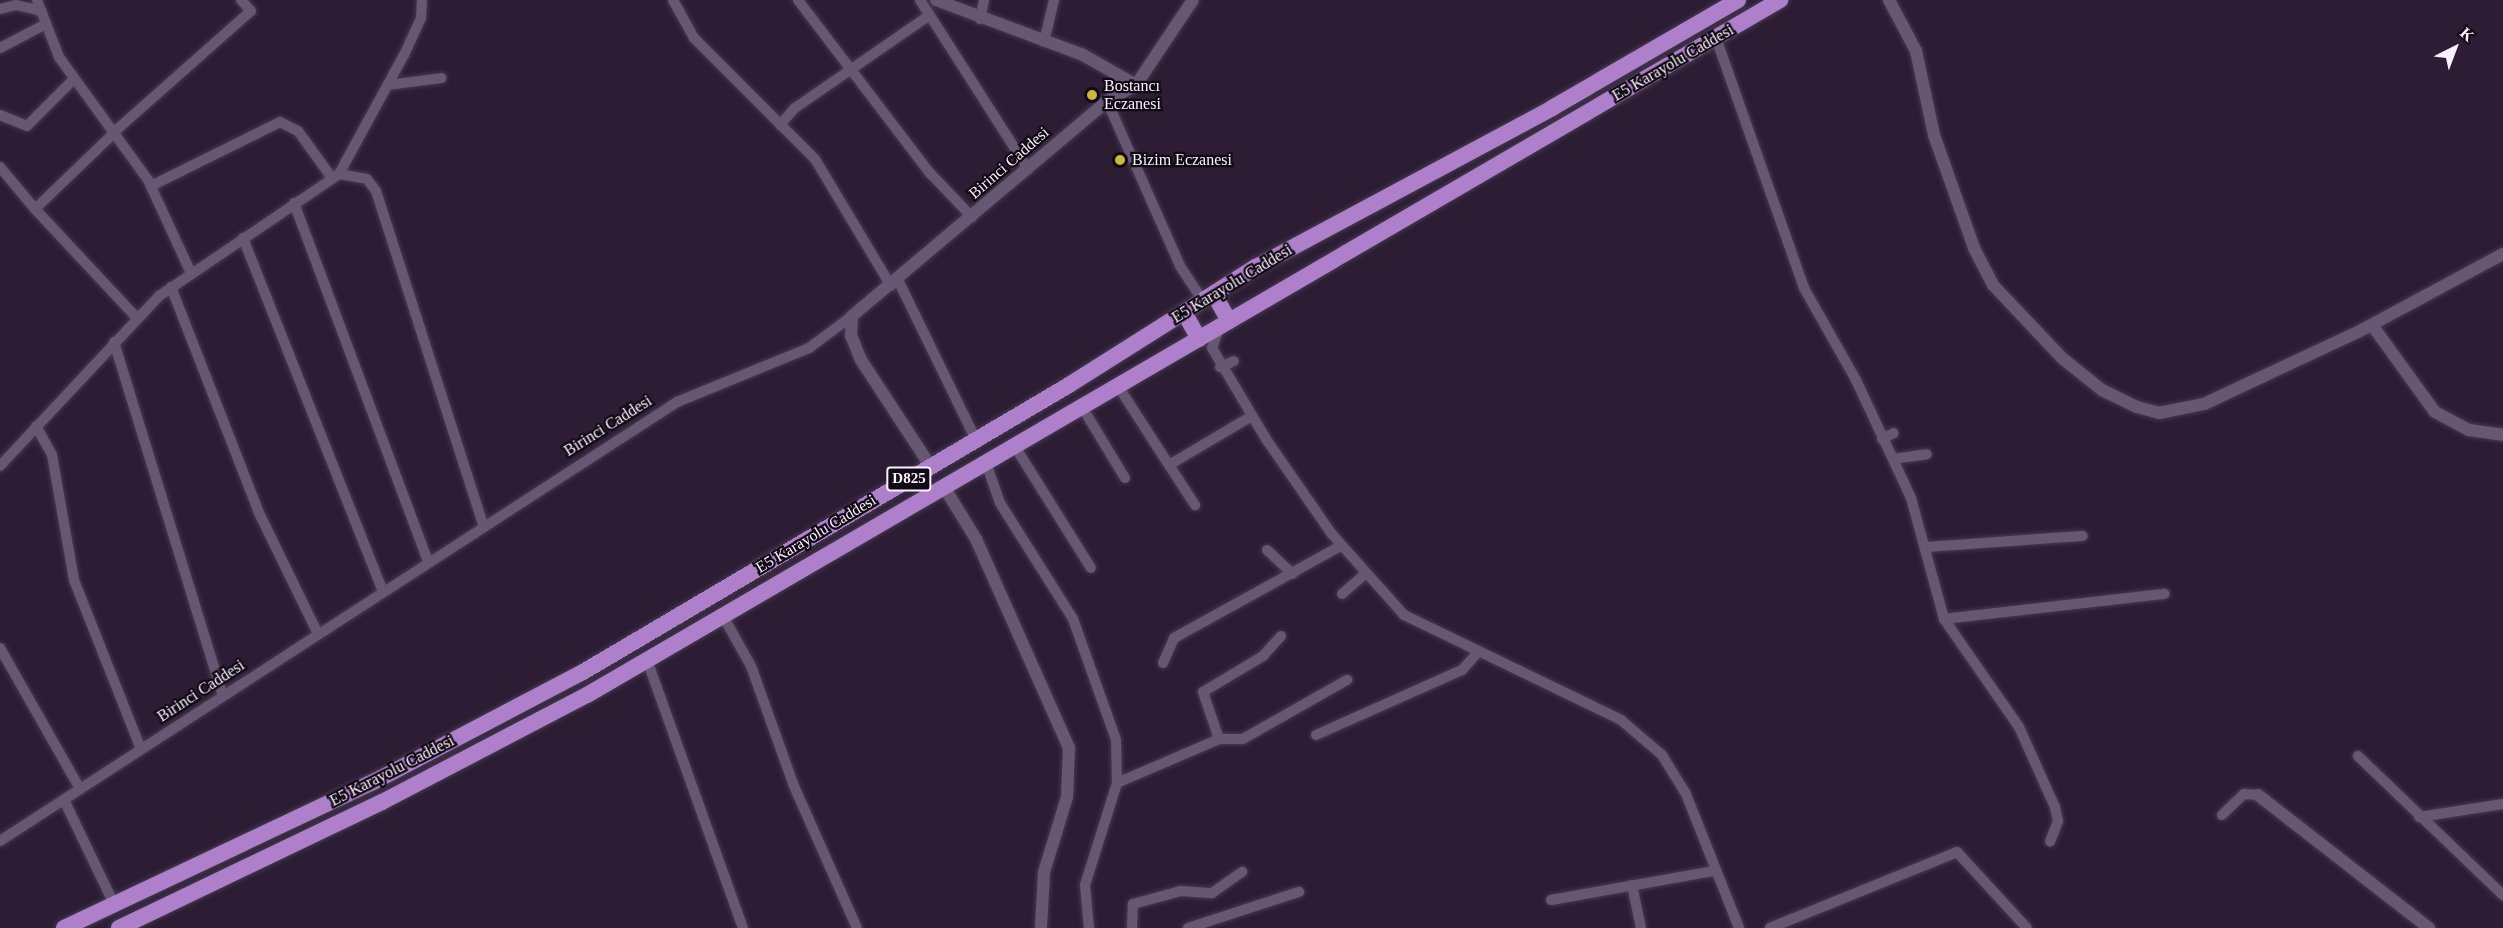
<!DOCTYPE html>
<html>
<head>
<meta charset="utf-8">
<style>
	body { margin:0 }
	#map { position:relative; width:2503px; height:928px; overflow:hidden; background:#2c1d35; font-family:"Times New Roman",serif }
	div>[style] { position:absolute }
	.roads { filter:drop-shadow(0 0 2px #463a4e) drop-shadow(0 0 2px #463a4e) }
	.minor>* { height:10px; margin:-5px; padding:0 5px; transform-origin:5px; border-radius:5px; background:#685772 }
	.tertiary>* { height:12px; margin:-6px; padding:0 6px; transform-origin:6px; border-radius:6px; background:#685772 }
	.trunk>* { height:16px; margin:-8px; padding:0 8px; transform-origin:8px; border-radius:8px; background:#ae80cb }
	.dots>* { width:16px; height:16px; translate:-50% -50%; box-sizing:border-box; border:3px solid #110a15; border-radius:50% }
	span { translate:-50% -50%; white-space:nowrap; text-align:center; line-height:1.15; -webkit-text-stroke:4.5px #110a15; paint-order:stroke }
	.shield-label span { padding:2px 4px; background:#110a15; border:2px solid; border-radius:4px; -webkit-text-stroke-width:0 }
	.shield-label { font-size:15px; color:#f9f1fe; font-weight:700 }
	.street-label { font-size:16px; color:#f9f1fe }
	.poi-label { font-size:16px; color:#f9f1fe }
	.left { translate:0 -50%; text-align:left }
	.north { position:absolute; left:2425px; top:18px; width:60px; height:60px; -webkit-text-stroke:4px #110a15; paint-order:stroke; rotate:42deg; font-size:16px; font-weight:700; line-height:24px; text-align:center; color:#f9f1fe }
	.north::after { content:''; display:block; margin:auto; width:21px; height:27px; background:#f9f1fe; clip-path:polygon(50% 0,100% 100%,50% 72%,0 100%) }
</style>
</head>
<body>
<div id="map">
	<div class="roads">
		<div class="minor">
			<i style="left:37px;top:0;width:61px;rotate:68.9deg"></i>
			<i style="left:59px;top:57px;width:152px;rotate:54.1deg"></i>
			<i style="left:148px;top:180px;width:102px;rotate:65.2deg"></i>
			<i style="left:673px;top:0;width:43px;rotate:61.1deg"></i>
			<i style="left:694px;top:38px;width:171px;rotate:45deg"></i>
			<i style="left:815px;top:159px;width:148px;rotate:59.1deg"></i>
			<i style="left:798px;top:0;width:218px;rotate:52.7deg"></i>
			<i style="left:930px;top:173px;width:61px;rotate:46.3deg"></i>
			<i style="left:920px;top:0;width:201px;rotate:57.4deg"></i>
			<i style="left:0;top:9px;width:16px;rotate:-14deg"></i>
			<i style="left:16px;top:5px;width:26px;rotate:13deg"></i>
			<i style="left:980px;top:19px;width:19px;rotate:-78deg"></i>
			<i style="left:1716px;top:38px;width:265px;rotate:70.6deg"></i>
			<i style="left:1804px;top:288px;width:106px;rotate:60.5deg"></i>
			<i style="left:1856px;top:380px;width:130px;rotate:65deg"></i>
			<i style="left:1911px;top:498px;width:125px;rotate:74.7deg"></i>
			<i style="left:1944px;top:619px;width:131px;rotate:55.2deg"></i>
			<i style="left:2019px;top:727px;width:88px;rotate:65.8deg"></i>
			<i style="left:2055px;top:807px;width:14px;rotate:78deg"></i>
			<i style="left:2058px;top:821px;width:22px;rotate:111deg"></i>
			<i style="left:1044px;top:42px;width:43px;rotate:-76.6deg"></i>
			<i style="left:0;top:48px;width:52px;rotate:-27.6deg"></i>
			<i style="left:388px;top:85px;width:54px;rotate:-7.4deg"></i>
			<i style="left:1107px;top:101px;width:180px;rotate:66.1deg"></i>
			<i style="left:1180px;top:266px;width:42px;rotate:56.7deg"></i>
			<i style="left:0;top:115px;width:29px;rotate:22deg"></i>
			<i style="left:27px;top:126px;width:66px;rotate:-45deg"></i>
			<i style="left:780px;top:125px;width:23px;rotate:-49deg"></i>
			<i style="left:795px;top:108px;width:160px;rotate:-34.6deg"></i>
			<i style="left:113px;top:133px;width:184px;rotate:-41.5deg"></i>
			<i style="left:251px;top:11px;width:15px;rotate:-132deg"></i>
			<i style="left:0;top:167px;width:55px;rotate:50.2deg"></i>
			<i style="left:35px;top:209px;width:108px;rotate:-43.9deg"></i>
			<i style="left:339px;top:174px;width:28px;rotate:10deg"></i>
			<i style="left:367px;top:179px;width:15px;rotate:53deg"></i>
			<i style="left:376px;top:191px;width:350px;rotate:72.2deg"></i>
			<i style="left:151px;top:186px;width:144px;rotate:-26.4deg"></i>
			<i style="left:280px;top:122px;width:20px;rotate:27deg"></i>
			<i style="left:298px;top:131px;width:58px;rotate:54.1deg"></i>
			<i style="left:294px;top:203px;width:382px;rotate:69.5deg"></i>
			<i style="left:35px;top:209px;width:149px;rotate:46.9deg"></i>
			<i style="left:243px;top:238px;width:380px;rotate:68.4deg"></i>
			<i style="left:898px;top:280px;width:178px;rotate:64deg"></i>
			<i style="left:171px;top:287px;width:245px;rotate:68.7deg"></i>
			<i style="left:260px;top:515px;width:132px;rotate:64deg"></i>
			<i style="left:1220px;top:326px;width:23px;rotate:110deg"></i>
			<i style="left:1212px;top:348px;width:106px;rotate:59.3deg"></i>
			<i style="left:1266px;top:439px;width:114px;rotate:55.3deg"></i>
			<i style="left:1331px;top:533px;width:110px;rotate:48.3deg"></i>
			<i style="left:1404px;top:615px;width:241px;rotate:25.8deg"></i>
			<i style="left:1621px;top:720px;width:54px;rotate:40.5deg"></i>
			<i style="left:1662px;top:755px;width:46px;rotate:58.4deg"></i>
			<i style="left:1686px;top:794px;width:144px;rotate:68.4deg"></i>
			<i style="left:114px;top:342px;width:370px;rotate:72.9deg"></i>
			<i style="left:1220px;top:367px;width:15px;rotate:-23deg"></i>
			<i style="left:1118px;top:386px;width:94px;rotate:57.2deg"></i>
			<i style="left:1169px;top:465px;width:96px;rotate:-30.6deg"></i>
			<i style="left:1082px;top:407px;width:83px;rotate:58.8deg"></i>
			<i style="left:36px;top:426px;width:33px;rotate:61deg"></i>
			<i style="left:52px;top:455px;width:127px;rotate:80deg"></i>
			<i style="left:74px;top:580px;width:182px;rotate:68.4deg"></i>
			<i style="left:1882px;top:439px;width:13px;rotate:-27deg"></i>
			<i style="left:1014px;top:445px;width:145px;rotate:58deg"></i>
			<i style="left:1893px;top:459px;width:34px;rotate:-8deg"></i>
			<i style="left:986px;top:463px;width:42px;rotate:70.7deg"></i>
			<i style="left:1000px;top:503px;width:137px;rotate:57.8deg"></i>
			<i style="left:1073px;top:619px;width:128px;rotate:70.4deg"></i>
			<i style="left:1116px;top:740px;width:43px;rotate:88.7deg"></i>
			<i style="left:1117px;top:783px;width:107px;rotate:107.4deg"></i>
			<i style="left:1085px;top:885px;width:43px;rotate:84.7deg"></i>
			<i style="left:1169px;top:465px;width:48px;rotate:57deg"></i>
			<i style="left:0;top:466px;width:233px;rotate:-46.9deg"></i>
			<i style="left:159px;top:296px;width:217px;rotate:-34.1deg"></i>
			<i style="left:339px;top:174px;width:136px;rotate:-61.4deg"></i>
			<i style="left:404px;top:55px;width:41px;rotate:-65.3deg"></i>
			<i style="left:421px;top:18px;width:18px;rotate:-87deg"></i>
			<i style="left:1928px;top:547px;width:155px;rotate:-4.1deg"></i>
			<i style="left:1267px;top:550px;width:35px;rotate:43deg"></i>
			<i style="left:1342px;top:594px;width:30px;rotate:-41deg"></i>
			<i style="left:723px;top:616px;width:57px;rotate:60.8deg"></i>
			<i style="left:751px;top:666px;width:127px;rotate:70.3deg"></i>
			<i style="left:794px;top:786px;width:155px;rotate:66.1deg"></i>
			<i style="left:1944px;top:619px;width:222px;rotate:-6.5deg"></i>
			<i style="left:0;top:648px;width:162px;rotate:60.4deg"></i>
			<i style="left:647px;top:660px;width:285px;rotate:70.3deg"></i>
			<i style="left:1163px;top:663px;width:27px;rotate:-66deg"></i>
			<i style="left:1174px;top:638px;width:191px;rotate:-28.9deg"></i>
			<i style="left:1316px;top:735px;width:160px;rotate:-24deg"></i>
			<i style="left:1462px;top:670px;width:24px;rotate:-48deg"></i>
			<i style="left:1219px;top:739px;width:50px;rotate:-108.8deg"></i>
			<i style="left:1203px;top:692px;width:70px;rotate:-31deg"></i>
			<i style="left:1263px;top:656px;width:27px;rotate:-48deg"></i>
			<i style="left:2358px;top:756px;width:201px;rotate:43.8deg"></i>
			<i style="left:1117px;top:783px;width:111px;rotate:-23.3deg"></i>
			<i style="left:1219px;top:739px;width:24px"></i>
			<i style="left:1243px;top:739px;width:120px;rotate:-29.6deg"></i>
			<i style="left:64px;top:800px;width:118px;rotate:64.3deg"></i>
			<i style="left:2222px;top:815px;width:30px;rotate:-44deg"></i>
			<i style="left:2244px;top:794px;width:14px;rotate:4deg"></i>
			<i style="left:2419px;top:817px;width:85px;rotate:-8.8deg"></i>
			<i style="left:0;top:841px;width:807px;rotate:-32.96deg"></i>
			<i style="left:677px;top:402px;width:143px;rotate:-22.2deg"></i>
			<i style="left:809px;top:348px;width:54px;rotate:-36.7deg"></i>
			<i style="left:1632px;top:885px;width:44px;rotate:78.2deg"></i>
			<i style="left:1551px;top:900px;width:166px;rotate:-10.1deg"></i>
			<i style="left:1132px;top:928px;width:24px;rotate:-88deg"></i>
			<i style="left:1133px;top:904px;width:50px;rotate:-15.2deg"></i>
			<i style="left:1181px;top:891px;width:31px;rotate:4deg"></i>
			<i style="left:1212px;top:893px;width:37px;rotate:-35deg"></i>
			<i style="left:1188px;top:928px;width:117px;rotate:-18deg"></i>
			<i style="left:1770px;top:928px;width:202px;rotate:-22.1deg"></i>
			<i style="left:1957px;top:852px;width:103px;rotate:47.4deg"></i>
		</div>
		<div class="tertiary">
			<i style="left:936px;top:0;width:157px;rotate:20.5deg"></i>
			<i style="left:1083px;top:55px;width:61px;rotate:29.5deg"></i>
			<i style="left:1889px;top:0;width:58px;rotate:62.1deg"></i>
			<i style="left:1916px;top:51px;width:86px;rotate:77.9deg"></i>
			<i style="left:1934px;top:135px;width:120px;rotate:70.5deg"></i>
			<i style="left:1974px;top:248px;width:42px;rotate:62.8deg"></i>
			<i style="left:1993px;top:285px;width:100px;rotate:46.6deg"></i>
			<i style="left:2062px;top:358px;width:51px;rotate:38.7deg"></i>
			<i style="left:2102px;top:390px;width:39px;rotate:26deg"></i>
			<i style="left:2137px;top:407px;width:23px;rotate:15deg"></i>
			<i style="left:2159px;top:413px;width:46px;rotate:-11.3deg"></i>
			<i style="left:2204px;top:404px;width:170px;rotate:-25.1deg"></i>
			<i style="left:2358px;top:332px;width:165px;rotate:-28.3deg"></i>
			<i style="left:2372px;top:325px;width:107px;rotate:54.1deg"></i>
			<i style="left:2435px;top:412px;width:38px;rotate:28deg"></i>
			<i style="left:2469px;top:430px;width:34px;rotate:8deg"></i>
			<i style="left:931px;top:467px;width:128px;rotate:-123.2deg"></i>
			<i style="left:861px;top:360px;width:27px;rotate:-112deg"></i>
			<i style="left:851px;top:335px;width:19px;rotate:-87deg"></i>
			<i style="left:852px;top:316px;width:334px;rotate:-40.1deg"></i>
			<i style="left:1107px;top:101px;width:33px;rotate:-29deg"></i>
			<i style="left:1136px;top:85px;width:102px;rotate:-56.2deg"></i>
			<i style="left:944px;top:487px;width:61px;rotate:58.4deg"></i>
			<i style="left:976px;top:539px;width:229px;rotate:66deg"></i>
			<i style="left:1069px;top:748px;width:49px;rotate:92.3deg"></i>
			<i style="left:1067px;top:797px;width:78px;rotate:107deg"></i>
			<i style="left:1044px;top:872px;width:56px;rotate:93.1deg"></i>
			<i style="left:2258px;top:795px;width:217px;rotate:37.9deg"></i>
		</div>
		<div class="trunk">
			<i style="left:1214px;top:294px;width:31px;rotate:61deg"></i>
			<i style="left:1184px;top:312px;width:31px;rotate:61deg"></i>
			<i style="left:64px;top:928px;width:351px;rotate:-25.3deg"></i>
			<i style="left:381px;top:778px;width:228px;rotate:-27.7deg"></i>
			<i style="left:583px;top:672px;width:564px;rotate:-30.56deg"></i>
			<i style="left:1069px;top:385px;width:221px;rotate:-32.3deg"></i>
			<i style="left:1256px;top:267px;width:336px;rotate:-28.2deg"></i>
			<i style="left:1552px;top:108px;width:215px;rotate:-30.1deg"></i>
			<i style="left:119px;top:928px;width:292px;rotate:-25.6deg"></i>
			<i style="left:382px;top:802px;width:231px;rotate:-27.6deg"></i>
			<i style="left:587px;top:695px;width:1381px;rotate:-30.22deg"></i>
		</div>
	</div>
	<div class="dots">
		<i style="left:1092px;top:95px;background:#caba3a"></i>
		<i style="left:1120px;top:160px;background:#caba3a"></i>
	</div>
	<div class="shield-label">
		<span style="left:909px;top:479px">D825</span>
	</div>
	<div class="street-label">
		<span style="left:1673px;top:63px;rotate:-30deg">E5 Karayolu Caddesi</span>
		<span style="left:1009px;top:163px;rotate:-41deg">Birinci Caddesi</span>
		<span style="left:1232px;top:284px;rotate:-31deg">E5 Karayolu Caddesi</span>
		<span style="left:608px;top:426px;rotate:-32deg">Birinci Caddesi</span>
		<span style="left:816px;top:534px;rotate:-31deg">E5 Karayolu Caddesi</span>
		<span style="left:201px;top:691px;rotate:-33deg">Birinci Caddesi</span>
		<span style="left:392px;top:771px;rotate:-27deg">E5 Karayolu Caddesi</span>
	</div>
	<div class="poi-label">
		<span class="left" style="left:1104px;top:95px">Bostancı<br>Eczanesi</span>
		<span class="left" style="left:1132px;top:160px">Bizim Eczanesi</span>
	</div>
	<div class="north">K</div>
</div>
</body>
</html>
